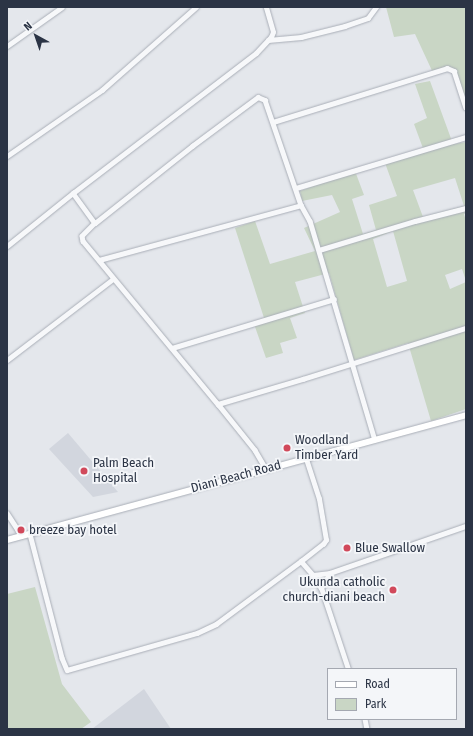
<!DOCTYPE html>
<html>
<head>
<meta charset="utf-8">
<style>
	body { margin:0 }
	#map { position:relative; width:473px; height:736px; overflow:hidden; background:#e4e7ec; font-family:"Fira Sans Condensed",sans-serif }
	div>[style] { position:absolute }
	.built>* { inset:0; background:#d2d6de }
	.green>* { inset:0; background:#c9d6c5 }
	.roads { filter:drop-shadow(0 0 1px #a9aeb7) drop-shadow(0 0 1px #a9aeb7) }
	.minor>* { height:4.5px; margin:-2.25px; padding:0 2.25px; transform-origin:2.25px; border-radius:2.25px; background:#f7f8fa }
	.secondary>* { height:6px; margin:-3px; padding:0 3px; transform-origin:3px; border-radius:3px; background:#fff }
	.dots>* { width:11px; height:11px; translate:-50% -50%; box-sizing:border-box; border:2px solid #f4f6f9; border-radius:50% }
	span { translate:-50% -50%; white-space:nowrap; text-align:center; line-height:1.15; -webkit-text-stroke:3.5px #f4f6f9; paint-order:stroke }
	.poi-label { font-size:13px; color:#2b3445 }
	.left { translate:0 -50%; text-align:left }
	.right { translate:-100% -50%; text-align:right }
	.street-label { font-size:13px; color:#2b3445 }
	.frame { position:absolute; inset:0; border:8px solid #2b3445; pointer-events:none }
	.legend { position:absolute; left:327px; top:668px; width:130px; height:52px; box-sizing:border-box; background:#f4f6f9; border:1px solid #a4a8b1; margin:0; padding:5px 7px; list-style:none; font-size:12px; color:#2b3445 }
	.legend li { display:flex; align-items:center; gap:8px; height:20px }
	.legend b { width:20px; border:1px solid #a4a8b1 }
	.north { position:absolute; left:16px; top:16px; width:40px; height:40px; -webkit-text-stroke:3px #f4f6f9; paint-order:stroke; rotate:320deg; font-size:11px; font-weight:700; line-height:16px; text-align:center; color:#2b3445 }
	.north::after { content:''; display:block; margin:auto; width:14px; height:18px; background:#2b3445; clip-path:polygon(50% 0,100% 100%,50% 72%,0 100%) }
</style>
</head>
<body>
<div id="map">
	<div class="built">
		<i style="clip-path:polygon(68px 433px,118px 492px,93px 497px,49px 449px)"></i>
		<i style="clip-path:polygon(144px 689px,171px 729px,92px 729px)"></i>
	</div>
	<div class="green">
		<i style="clip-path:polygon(386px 7px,466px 7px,466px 102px,462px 103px,452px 69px,434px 75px,415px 34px,394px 37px)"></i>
		<i style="clip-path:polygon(evenodd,430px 81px,453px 144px,466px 142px,466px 213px,464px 214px,466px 221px,466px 281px,462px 269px,445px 275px,450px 289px,466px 282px,466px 409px,431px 421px,408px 343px,354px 360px,329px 273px,295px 282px,305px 313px,290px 318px,297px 338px,280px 343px,283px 353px,266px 358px,254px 324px,265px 321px,235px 228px,255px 221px,270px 264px,315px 251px,304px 228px,340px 212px,332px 195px,302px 201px,300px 191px,355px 171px,364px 195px,352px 199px,363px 234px,376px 230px,369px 205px,397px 196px,385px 163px,424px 151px,414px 124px,427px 118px,415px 84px,430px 81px,455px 178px,464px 206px,423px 217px,413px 190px,455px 178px,430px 81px,393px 231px,407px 281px,387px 287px,373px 239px,393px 231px)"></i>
		<i style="clip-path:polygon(35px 587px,62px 684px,91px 722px,81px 729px,7px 729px,7px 594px)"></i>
	</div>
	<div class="roads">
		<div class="minor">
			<i style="left:268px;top:40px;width:33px;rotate:-5deg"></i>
			<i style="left:301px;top:37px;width:45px;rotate:-14deg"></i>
			<i style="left:345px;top:26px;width:24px;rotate:-19deg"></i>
			<i style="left:368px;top:18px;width:14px;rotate:-54deg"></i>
			<i style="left:7px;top:46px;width:67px;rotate:-35.3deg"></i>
			<i style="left:273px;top:122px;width:182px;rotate:-17.2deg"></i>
			<i style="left:447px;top:68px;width:8px;rotate:23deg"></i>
			<i style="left:454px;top:71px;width:38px;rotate:72deg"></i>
			<i style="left:7px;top:156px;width:116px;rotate:-34.8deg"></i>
			<i style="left:102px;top:90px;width:125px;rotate:-41.4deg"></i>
			<i style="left:296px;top:188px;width:177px;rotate:-16.7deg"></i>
			<i style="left:73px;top:193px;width:37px;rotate:54deg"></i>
			<i style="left:95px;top:223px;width:18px;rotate:135deg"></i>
			<i style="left:82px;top:236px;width:5px;rotate:79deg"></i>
			<i style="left:83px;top:241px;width:212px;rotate:50.4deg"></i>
			<i style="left:218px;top:404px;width:59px;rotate:51.2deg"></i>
			<i style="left:255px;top:450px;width:22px;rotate:60deg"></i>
			<i style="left:95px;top:223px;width:124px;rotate:-38.4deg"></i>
			<i style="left:192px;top:146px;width:82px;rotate:-36.6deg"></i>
			<i style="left:258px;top:97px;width:8px;rotate:23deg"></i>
			<i style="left:265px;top:100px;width:111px;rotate:71.1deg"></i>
			<i style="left:301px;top:205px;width:18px;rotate:61deg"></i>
			<i style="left:310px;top:221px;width:228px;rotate:73.5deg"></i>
			<i style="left:7px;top:246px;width:85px;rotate:-38.8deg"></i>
			<i style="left:73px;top:193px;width:230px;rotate:-37.4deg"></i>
			<i style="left:256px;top:53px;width:22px;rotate:-47deg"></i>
			<i style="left:271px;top:37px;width:5px;rotate:-68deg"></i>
			<i style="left:273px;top:32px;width:26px;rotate:-106deg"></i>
			<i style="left:319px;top:250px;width:100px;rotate:-16.8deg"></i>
			<i style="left:415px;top:221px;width:53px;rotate:-14.3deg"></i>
			<i style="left:99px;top:260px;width:209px;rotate:-15.2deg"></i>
			<i style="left:172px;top:348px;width:169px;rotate:-16.8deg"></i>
			<i style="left:7px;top:360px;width:133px;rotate:-37.4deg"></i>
			<i style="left:218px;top:404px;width:89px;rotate:-16.4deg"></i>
			<i style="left:303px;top:379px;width:171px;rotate:-17.4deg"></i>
			<i style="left:7px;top:513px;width:27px;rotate:57deg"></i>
			<i style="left:30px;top:534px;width:128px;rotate:75.5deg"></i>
			<i style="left:62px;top:658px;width:13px;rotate:67deg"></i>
			<i style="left:67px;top:670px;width:135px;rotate:-15.9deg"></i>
			<i style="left:197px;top:633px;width:21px;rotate:-25deg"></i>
			<i style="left:216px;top:624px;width:106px;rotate:-36.5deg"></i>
			<i style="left:301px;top:561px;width:18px;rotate:49deg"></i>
			<i style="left:313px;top:575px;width:15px;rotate:58deg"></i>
			<i style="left:301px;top:561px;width:28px;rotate:-38deg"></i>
			<i style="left:323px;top:544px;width:5px;rotate:-53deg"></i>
			<i style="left:326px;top:540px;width:42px;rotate:-99.7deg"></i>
			<i style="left:319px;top:499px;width:42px;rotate:-108deg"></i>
			<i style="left:313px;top:575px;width:17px;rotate:-7deg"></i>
			<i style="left:348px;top:669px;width:85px;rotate:-108.4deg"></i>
			<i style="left:321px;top:588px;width:17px;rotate:-59deg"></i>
			<i style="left:330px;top:573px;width:144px;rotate:-19.1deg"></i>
			<i style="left:365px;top:719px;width:10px;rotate:79deg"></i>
		</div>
		<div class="secondary">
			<i style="left:7px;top:540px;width:476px;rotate:-15.2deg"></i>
		</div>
	</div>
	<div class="dots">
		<i style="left:287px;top:448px;background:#d1495b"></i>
		<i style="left:84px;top:471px;background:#d1495b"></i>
		<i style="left:21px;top:530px;background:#d1495b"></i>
		<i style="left:347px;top:548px;background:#d1495b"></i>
		<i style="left:393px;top:590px;background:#d1495b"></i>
	</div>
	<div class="poi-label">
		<span class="left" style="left:295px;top:448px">Woodland<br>Timber Yard</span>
		<span class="left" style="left:93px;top:471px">Palm Beach<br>Hospital</span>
		<span class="left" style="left:29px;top:530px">breeze bay hotel</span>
		<span class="left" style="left:355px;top:548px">Blue Swallow</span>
		<span class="right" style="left:385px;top:590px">Ukunda catholic<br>church-diani beach</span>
	</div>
	<div class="street-label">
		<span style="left:236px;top:477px;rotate:-15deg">Diani Beach Road</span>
	</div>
	<div class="frame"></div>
	<ul class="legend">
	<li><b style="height:5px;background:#fff"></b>Road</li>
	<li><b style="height:11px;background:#c9d6c5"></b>Park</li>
	</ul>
	<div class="north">N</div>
</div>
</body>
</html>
